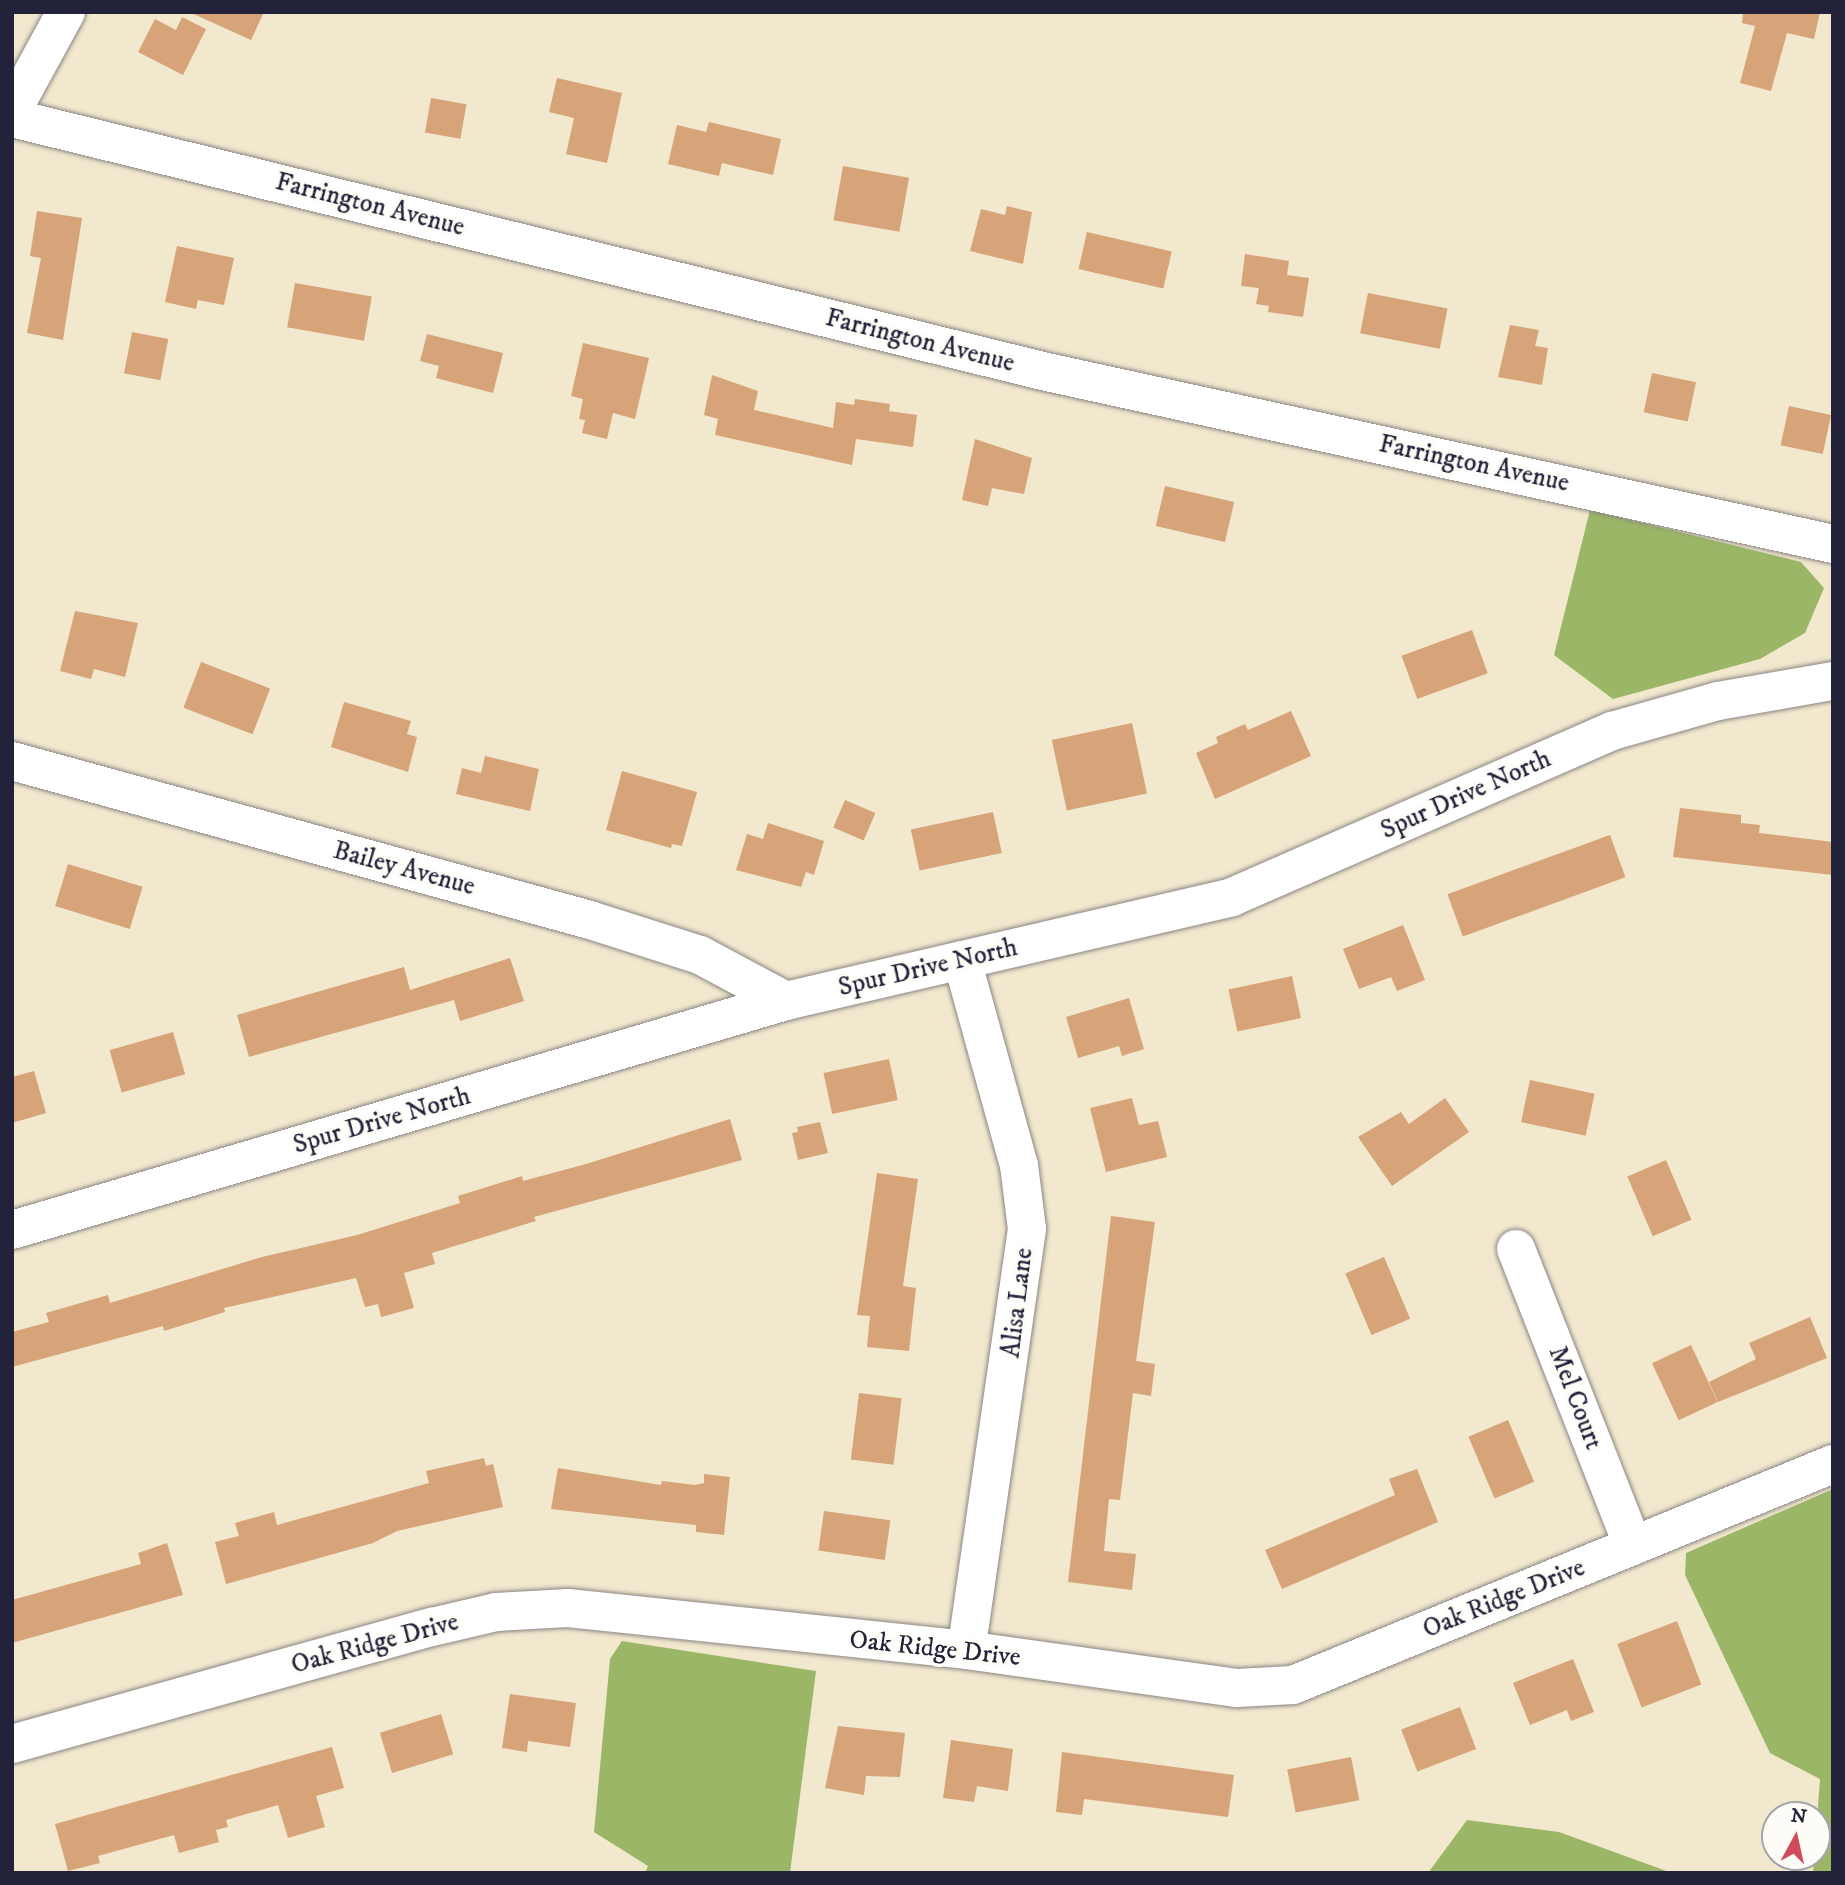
<!DOCTYPE html>
<html>
<head>
<meta charset="utf-8">
<style>
	body { margin:0 }
	#map { position:relative; width:1845px; height:1885px; overflow:hidden; background:#f2e8ce; font-family:"IM FELL DW Pica",serif }
	div>[style] { position:absolute }
	.forest>* { inset:0; background:#9bb667 }
	.building>* { inset:0; background:#d7a379; transform-origin:0 0 }
	.roads { filter:drop-shadow(0 0 2px #8a8584) drop-shadow(0 0 2px #8a8584) }
	.minor>* { height:38px; margin:-19px; padding:0 19px; transform-origin:19px; border-radius:19px; background:#fff }
	span { translate:-50% -50%; white-space:nowrap; text-align:center; line-height:1.15; -webkit-text-stroke:7px #fdfcf7; paint-order:stroke }
	.street-label { font-size:26px; color:#22223b }
	.frame { position:absolute; inset:0; border:14px solid #22223b; pointer-events:none }
	.north { position:absolute; left:1761px; top:1801px; width:70px; height:70px; box-sizing:border-box; background:#fdfcf7; border:2px solid #a5a5ac; border-radius:50%; rotate:8deg; font-size:19px; font-weight:700; line-height:28px; text-align:center; color:#22223b }
	.north::after { content:''; display:block; margin:auto; width:24px; height:32px; background:#d1495b; clip-path:polygon(50% 0,100% 100%,50% 72%,0 100%) }
</style>
</head>
<body>
<div id="map">
	<div class="forest">
		<i style="clip-path:polygon(1590px 510px,1801px 562px,1824px 588px,1805px 633px,1760px 659px,1613px 699px,1554px 655px)"></i>
		<i style="clip-path:polygon(1833px 1489px,1833px 1873px,1813px 1873px,1820px 1779px,1770px 1753px,1685px 1575px,1686px 1553px)"></i>
		<i style="clip-path:polygon(622px 1641px,816px 1671px,790px 1873px,645px 1873px,648px 1866px,594px 1832px,610px 1659px)"></i>
		<i style="clip-path:polygon(1467px 1820px,1559px 1832px,1672px 1873px,1428px 1873px)"></i>
	</div>
	<div class="building">
		<i style="clip-path:polygon(189px 12px,264px 12px,251px 40px)"></i>
		<i style="clip-path:polygon(1743px 12px,1820px 12px,1814px 39px,1787px 33px,1771px 91px,1740px 83px,1755px 26px,1742px 23px)"></i>
		<i style="clip-path:polygon(182px 17px,206px 29px,183px 75px,138px 52px,155px 19px,176px 30px)"></i>
		<i style="clip-path:polygon(557px 78px,622px 93px,607px 163px,566px 154px,574px 118px,549px 112px)"></i>
		<i style="left:431px;top:98px;width:36px;height:35px;rotate:10deg"></i>
		<i style="clip-path:polygon(709px 122px,781px 139px,773px 175px,722px 163px,719px 176px,668px 164px,677px 125px,706px 132px)"></i>
		<i style="left:843px;top:166px;width:67px;height:55px;rotate:10deg"></i>
		<i style="clip-path:polygon(1007px 206px,1032px 212px,1023px 264px,970px 251px,981px 209px,1005px 215px)"></i>
		<i style="clip-path:polygon(37px 211px,82px 218px,63px 340px,27px 333px,41px 258px,30px 256px)"></i>
		<i style="left:1087px;top:232px;width:87px;height:38px;rotate:13deg"></i>
		<i style="clip-path:polygon(177px 246px,234px 258px,224px 305px,198px 300px,196px 309px,165px 302px)"></i>
		<i style="clip-path:polygon(1245px 254px,1289px 261px,1287px 275px,1309px 278px,1303px 317px,1268px 312px,1269px 306px,1256px 304px,1259px 288px,1241px 286px)"></i>
		<i style="left:295px;top:283px;width:78px;height:45px;rotate:10deg"></i>
		<i style="left:1368px;top:293px;width:81px;height:41px;rotate:11deg"></i>
		<i style="clip-path:polygon(1510px 325px,1539px 330px,1535px 346px,1548px 348px,1542px 385px,1498px 377px)"></i>
		<i style="left:132px;top:332px;width:37px;height:42px;rotate:11deg"></i>
		<i style="clip-path:polygon(427px 334px,503px 353px,493px 393px,436px 378px,439px 366px,420px 361px)"></i>
		<i style="clip-path:polygon(583px 343px,649px 358px,635px 419px,613px 413px,607px 439px,582px 433px,585px 420px,579px 419px,583px 399px,571px 396px)"></i>
		<i style="left:1652px;top:373px;width:45px;height:40px;rotate:12deg"></i>
		<i style="clip-path:polygon(712px 375px,758px 391px,754px 410px,833px 428px,836px 402px,854px 405px,855px 399px,890px 404px,889px 411px,917px 415px,913px 447px,856px 439px,852px 465px,715px 435px,718px 419px,704px 415px)"></i>
		<i style="left:1789px;top:406px;width:43px;height:40px;rotate:12deg"></i>
		<i style="clip-path:polygon(975px 439px,1032px 458px,1024px 494px,992px 488px,988px 506px,962px 500px)"></i>
		<i style="left:1165px;top:486px;width:71px;height:41px;rotate:13deg"></i>
		<i style="clip-path:polygon(75px 611px,138px 623px,125px 677px,94px 669px,91px 679px,60px 671px)"></i>
		<i style="left:1472px;top:630px;width:46px;height:75px;rotate:70deg"></i>
		<i style="left:201px;top:662px;width:74px;height:49px;rotate:21deg"></i>
		<i style="clip-path:polygon(344px 702px,411px 721px,407px 734px,417px 737px,408px 772px,331px 747px)"></i>
		<i style="clip-path:polygon(1291px 711px,1311px 756px,1215px 799px,1196px 753px,1218px 743px,1216px 737px,1245px 724px,1248px 730px)"></i>
		<i style="left:1132px;top:723px;width:72px;height:82px;rotate:78deg"></i>
		<i style="clip-path:polygon(485px 756px,539px 769px,530px 811px,456px 794px,462px 768px,481px 773px)"></i>
		<i style="clip-path:polygon(622px 771px,697px 792px,682px 846px,672px 844px,671px 848px,606px 830px)"></i>
		<i style="left:845px;top:800px;width:33px;height:30px;rotate:23deg"></i>
		<i style="clip-path:polygon(1680px 808px,1741px 815px,1741px 823px,1760px 825px,1759px 833px,1833px 842px,1833px 875px,1673px 857px)"></i>
		<i style="left:993px;top:812px;width:42px;height:84px;rotate:78deg"></i>
		<i style="clip-path:polygon(768px 823px,824px 841px,814px 875px,806px 872px,801px 887px,736px 870px,747px 834px,763px 839px)"></i>
		<i style="left:1610px;top:835px;width:45px;height:173px;rotate:70deg"></i>
		<i style="left:68px;top:864px;width:78px;height:44px;rotate:17deg"></i>
		<i style="clip-path:polygon(1403px 925px,1425px 980px,1397px 991px,1391px 977px,1359px 989px,1343px 949px)"></i>
		<i style="clip-path:polygon(510px 958px,524px 1001px,460px 1021px,454px 1000px,249px 1057px,237px 1015px,404px 967px,410px 990px)"></i>
		<i style="left:1292px;top:976px;width:43px;height:65px;rotate:78deg"></i>
		<i style="clip-path:polygon(1129px 998px,1144px 1049px,1122px 1056px,1119px 1046px,1078px 1058px,1066px 1017px)"></i>
		<i style="left:173px;top:1032px;width:44px;height:66px;rotate:74deg"></i>
		<i style="left:889px;top:1059px;width:42px;height:67px;rotate:78deg"></i>
		<i style="clip-path:polygon(34px 1071px,46px 1113px,12px 1123px,12px 1077px)"></i>
		<i style="left:1530px;top:1080px;width:66px;height:43px;rotate:12deg"></i>
		<i style="clip-path:polygon(1132px 1098px,1139px 1125px,1158px 1121px,1167px 1157px,1106px 1172px,1090px 1108px)"></i>
		<i style="clip-path:polygon(1445px 1098px,1469px 1132px,1392px 1186px,1358px 1137px,1401px 1112px,1409px 1124px)"></i>
		<i style="clip-path:polygon(730px 1119px,742px 1160px,534px 1217px,536px 1221px,432px 1253px,435px 1264px,404px 1273px,414px 1308px,381px 1317px,378px 1304px,365px 1307px,356px 1278px,224px 1308px,225px 1312px,164px 1331px,163px 1326px,12px 1367px,12px 1332px,49px 1322px,46px 1313px,108px 1295px,110px 1303px,262px 1257px,357px 1235px,460px 1203px,458px 1196px,522px 1176px,523px 1181px,586px 1164px)"></i>
		<i style="clip-path:polygon(820px 1122px,828px 1153px,798px 1160px,792px 1133px,798px 1132px,797px 1127px)"></i>
		<i style="left:1666px;top:1160px;width:65px;height:42px;rotate:67deg"></i>
		<i style="clip-path:polygon(877px 1173px,918px 1179px,903px 1286px,916px 1288px,909px 1351px,867px 1347px,870px 1316px,857px 1315px)"></i>
		<i style="clip-path:polygon(1111px 1216px,1155px 1222px,1136px 1361px,1155px 1364px,1151px 1396px,1133px 1393px,1120px 1500px,1109px 1499px,1104px 1551px,1136px 1554px,1132px 1590px,1068px 1582px)"></i>
		<i style="left:1384px;top:1257px;width:67px;height:42px;rotate:67deg"></i>
		<i style="clip-path:polygon(1810px 1317px,1827px 1358px,1718px 1402px,1709px 1382px,1756px 1359px,1749px 1343px)"></i>
		<i style="left:1691px;top:1345px;width:63px;height:43px;rotate:65deg"></i>
		<i style="left:859px;top:1393px;width:43px;height:67px;rotate:7deg"></i>
		<i style="left:1508px;top:1420px;width:67px;height:43px;rotate:67deg"></i>
		<i style="clip-path:polygon(484px 1458px,486px 1466px,493px 1464px,503px 1507px,397px 1531px,373px 1543px,226px 1584px,215px 1542px,239px 1536px,235px 1523px,274px 1512px,277px 1525px,429px 1483px,426px 1471px)"></i>
		<i style="clip-path:polygon(558px 1468px,661px 1485px,662px 1481px,695px 1485px,704px 1483px,704px 1474px,730px 1477px,724px 1535px,696px 1532px,696px 1525px,551px 1509px)"></i>
		<i style="clip-path:polygon(1417px 1469px,1438px 1522px,1282px 1589px,1265px 1550px,1395px 1495px,1389px 1479px)"></i>
		<i style="left:824px;top:1511px;width:67px;height:40px;rotate:8deg"></i>
		<i style="clip-path:polygon(167px 1543px,183px 1595px,12px 1643px,12px 1600px,141px 1564px,138px 1553px)"></i>
		<i style="left:1677px;top:1621px;width:68px;height:64px;rotate:69deg"></i>
		<i style="clip-path:polygon(1573px 1659px,1594px 1712px,1571px 1721px,1567px 1710px,1530px 1725px,1513px 1683px)"></i>
		<i style="clip-path:polygon(510px 1694px,576px 1703px,570px 1747px,528px 1741px,527px 1752px,502px 1748px)"></i>
		<i style="left:1460px;top:1707px;width:45px;height:63px;rotate:69deg"></i>
		<i style="left:441px;top:1714px;width:42px;height:64px;rotate:73deg"></i>
		<i style="clip-path:polygon(838px 1726px,905px 1733px,900px 1777px,866px 1776px,864px 1795px,825px 1788px)"></i>
		<i style="clip-path:polygon(951px 1740px,1013px 1749px,1008px 1791px,977px 1786px,974px 1802px,943px 1798px)"></i>
		<i style="clip-path:polygon(332px 1747px,344px 1788px,316px 1796px,325px 1827px,288px 1838px,278px 1805px,226px 1820px,228px 1827px,216px 1830px,219px 1842px,179px 1853px,174px 1835px,98px 1856px,100px 1863px,68px 1871px,55px 1824px)"></i>
		<i style="clip-path:polygon(1062px 1752px,1234px 1775px,1228px 1817px,1084px 1799px,1082px 1815px,1056px 1812px)"></i>
		<i style="left:1351px;top:1757px;width:44px;height:65px;rotate:79deg"></i>
	</div>
	<div class="roads">
		<div class="minor">
			<i style="left:12px;top:111px;width:113px;rotate:-61.4deg"></i>
			<i style="left:12px;top:118px;width:1066px;rotate:13.79deg"></i>
			<i style="left:1047px;top:372px;width:805px;rotate:12.34deg"></i>
			<i style="left:12px;top:761px;width:599px;rotate:15.38deg"></i>
			<i style="left:590px;top:920px;width:115px;rotate:17.7deg"></i>
			<i style="left:700px;top:955px;width:98px;rotate:28.1deg"></i>
			<i style="left:962px;top:960px;width:213px;rotate:74.5deg"></i>
			<i style="left:1019px;top:1165px;width:64px;rotate:82.9deg"></i>
			<i style="left:1027px;top:1229px;width:425px;rotate:98.2deg"></i>
			<i style="left:12px;top:1230px;width:807px;rotate:-16.48deg"></i>
			<i style="left:786px;top:1001px;width:458px;rotate:-13.1deg"></i>
			<i style="left:1232px;top:897px;width:415px;rotate:-23.6deg"></i>
			<i style="left:1612px;top:731px;width:110px;rotate:-15.8deg"></i>
			<i style="left:1718px;top:701px;width:117px;rotate:-9.9deg"></i>
			<i style="left:1516px;top:1249px;width:319px;rotate:68.5deg"></i>
			<i style="left:12px;top:1744px;width:436px;rotate:-15.6deg"></i>
			<i style="left:432px;top:1627px;width:66px;rotate:-13.2deg"></i>
			<i style="left:496px;top:1612px;width:72px;rotate:-3.2deg"></i>
			<i style="left:568px;top:1608px;width:400px;rotate:6deg"></i>
			<i style="left:966px;top:1650px;width:274px;rotate:8deg"></i>
			<i style="left:1237px;top:1688px;width:56px;rotate:-3.1deg"></i>
			<i style="left:1293px;top:1685px;width:583px;rotate:-22.26deg"></i>
		</div>
	</div>
	<div class="street-label">
		<span style="left:370px;top:205px;rotate:14deg">Farrington Avenue</span>
		<span style="left:920px;top:341px;rotate:14deg">Farrington Avenue</span>
		<span style="left:1474px;top:464px;rotate:12deg">Farrington Avenue</span>
		<span style="left:1466px;top:795px;rotate:-24deg">Spur Drive North</span>
		<span style="left:404px;top:869px;rotate:15deg">Bailey Avenue</span>
		<span style="left:928px;top:968px;rotate:-13deg">Spur Drive North</span>
		<span style="left:382px;top:1121px;rotate:-16deg">Spur Drive North</span>
		<span style="left:1018px;top:1303px;rotate:-83deg">Alisa Lane</span>
		<span style="left:1575px;top:1398px;rotate:69deg">Mel Court</span>
		<span style="left:1504px;top:1599px;rotate:-22deg">Oak Ridge Drive</span>
		<span style="left:375px;top:1644px;rotate:-15deg">Oak Ridge Drive</span>
		<span style="left:935px;top:1649px;rotate:6deg">Oak Ridge Drive</span>
	</div>
	<div class="frame"></div>
	<div class="north">N</div>
</div>
</body>
</html>
